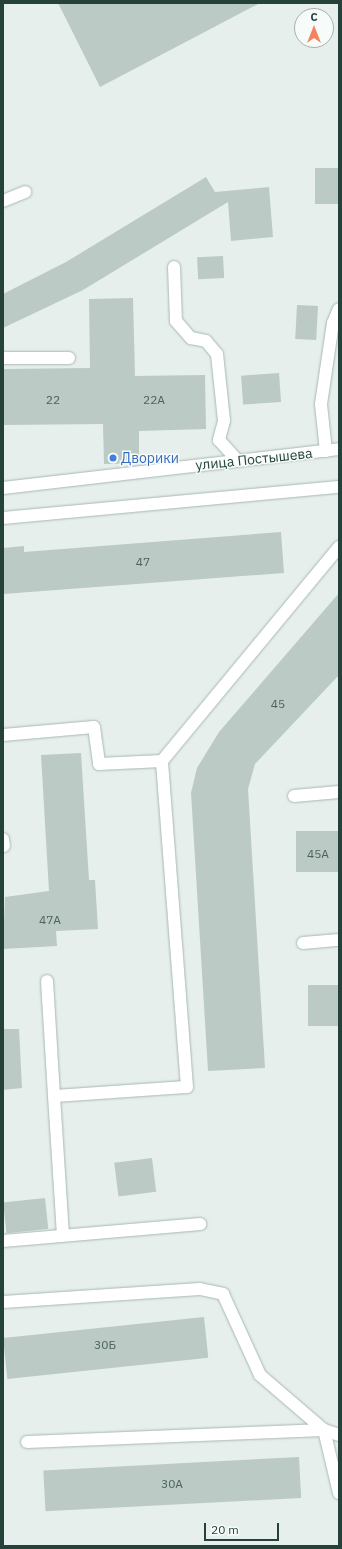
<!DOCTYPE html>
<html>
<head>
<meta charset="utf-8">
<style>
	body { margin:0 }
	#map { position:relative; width:342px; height:1549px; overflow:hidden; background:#e6efeb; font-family:"IBM Plex Sans",sans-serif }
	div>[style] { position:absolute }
	.building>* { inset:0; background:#bbcac4; transform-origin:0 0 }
	.roads { filter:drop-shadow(0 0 1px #a8b8b2) drop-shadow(0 0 1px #a8b8b2) }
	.minor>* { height:12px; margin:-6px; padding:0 6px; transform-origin:6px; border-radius:6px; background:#fff }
	.dots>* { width:11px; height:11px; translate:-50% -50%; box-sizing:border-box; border:2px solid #f7fbf9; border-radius:50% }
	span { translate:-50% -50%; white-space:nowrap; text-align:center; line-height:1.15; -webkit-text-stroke:3px #f7fbf9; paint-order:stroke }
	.number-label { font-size:12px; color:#4a645c }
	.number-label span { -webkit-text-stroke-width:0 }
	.shop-label { font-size:14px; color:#366cbe }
	.left { translate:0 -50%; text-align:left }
	.street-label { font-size:14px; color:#24423a }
	.frame { position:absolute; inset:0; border:4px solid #24423a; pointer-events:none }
	.north { position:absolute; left:294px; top:8px; width:40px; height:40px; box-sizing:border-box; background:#f7fbf9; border:1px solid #a3b1ad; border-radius:50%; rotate:0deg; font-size:11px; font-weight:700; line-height:16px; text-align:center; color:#24423a }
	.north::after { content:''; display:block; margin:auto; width:14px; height:18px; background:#f4845f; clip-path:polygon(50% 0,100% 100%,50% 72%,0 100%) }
	.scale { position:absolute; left:204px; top:1523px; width:75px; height:18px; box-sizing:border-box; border:2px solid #24423a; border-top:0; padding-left:5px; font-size:12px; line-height:14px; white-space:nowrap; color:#24423a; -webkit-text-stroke:3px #f7fbf9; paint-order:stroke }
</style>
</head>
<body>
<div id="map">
	<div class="building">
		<i style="clip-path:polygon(58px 3px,260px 3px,100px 87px)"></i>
		<i style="left:339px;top:168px;width:36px;height:24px;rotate:90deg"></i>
		<i style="clip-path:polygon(206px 177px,215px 192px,269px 187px,273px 237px,231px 241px,228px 202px,83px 290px,3px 328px,3px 294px,66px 262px)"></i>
		<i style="left:223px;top:256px;width:22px;height:26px;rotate:87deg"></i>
		<i style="clip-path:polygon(133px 298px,135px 376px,205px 375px,206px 429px,139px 431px,139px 463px,104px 464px,103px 424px,3px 425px,3px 369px,90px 368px,89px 299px)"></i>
		<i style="left:297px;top:305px;width:21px;height:34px;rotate:3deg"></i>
		<i style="left:279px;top:373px;width:29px;height:38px;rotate:86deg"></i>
		<i style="clip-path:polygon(281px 532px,284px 573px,3px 594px,3px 548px,24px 546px,24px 552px)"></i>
		<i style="clip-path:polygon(339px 593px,339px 675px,255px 764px,248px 789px,265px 1068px,208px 1071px,191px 793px,197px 768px,219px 732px)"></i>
		<i style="clip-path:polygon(81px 753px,89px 880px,95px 880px,98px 929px,56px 931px,57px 946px,3px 949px,5px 897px,49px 891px,41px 755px)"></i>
		<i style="left:339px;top:831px;width:41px;height:43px;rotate:90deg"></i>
		<i style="left:339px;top:985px;width:41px;height:31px;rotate:90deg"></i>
		<i style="clip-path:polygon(3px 1029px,19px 1029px,22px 1088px,3px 1090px)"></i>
		<i style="left:152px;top:1158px;width:34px;height:38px;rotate:83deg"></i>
		<i style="left:45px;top:1198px;width:31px;height:42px;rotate:84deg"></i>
		<i style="left:204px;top:1317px;width:41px;height:202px;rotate:84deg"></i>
		<i style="left:299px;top:1457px;width:41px;height:256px;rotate:87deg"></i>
	</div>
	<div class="roads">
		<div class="minor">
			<i style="left:3px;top:201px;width:24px;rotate:-22deg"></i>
			<i style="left:174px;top:267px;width:54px;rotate:87.9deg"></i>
			<i style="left:176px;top:321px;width:23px;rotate:49deg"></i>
			<i style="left:191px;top:338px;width:15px;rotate:11deg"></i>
			<i style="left:206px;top:341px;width:17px;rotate:50deg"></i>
			<i style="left:217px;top:354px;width:67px;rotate:84deg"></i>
			<i style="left:224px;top:421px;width:20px;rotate:105deg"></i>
			<i style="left:219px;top:440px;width:28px;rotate:48deg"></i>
			<i style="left:3px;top:358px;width:66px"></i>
			<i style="left:326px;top:451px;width:47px;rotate:-96.1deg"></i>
			<i style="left:321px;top:404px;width:82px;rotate:-81.6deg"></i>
			<i style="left:333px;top:323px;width:15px;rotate:-67deg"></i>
			<i style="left:3px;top:488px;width:338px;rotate:-6.6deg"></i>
			<i style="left:3px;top:518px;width:337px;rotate:-5.3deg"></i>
			<i style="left:3px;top:735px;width:91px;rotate:-5deg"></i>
			<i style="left:94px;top:727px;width:37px;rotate:82deg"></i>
			<i style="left:99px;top:764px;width:63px;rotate:-2.7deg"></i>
			<i style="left:294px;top:796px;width:45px;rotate:-5.1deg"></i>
			<i style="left:3px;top:839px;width:7px;rotate:82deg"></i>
			<i style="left:303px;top:943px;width:36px;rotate:-5deg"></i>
			<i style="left:47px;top:981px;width:115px;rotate:86.5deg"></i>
			<i style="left:54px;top:1096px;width:133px;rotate:-3.9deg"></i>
			<i style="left:187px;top:1087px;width:327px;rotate:-94.4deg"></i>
			<i style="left:162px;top:761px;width:278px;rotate:-50.4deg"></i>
			<i style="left:54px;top:1096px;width:139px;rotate:86.3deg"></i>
			<i style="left:3px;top:1241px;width:198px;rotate:-4.9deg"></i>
			<i style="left:3px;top:1302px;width:197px;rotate:-3.8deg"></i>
			<i style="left:200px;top:1289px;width:24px;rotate:12deg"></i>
			<i style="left:223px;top:1294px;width:89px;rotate:65.4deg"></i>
			<i style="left:260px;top:1375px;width:84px;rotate:40.7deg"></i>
			<i style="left:324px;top:1430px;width:16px;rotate:18deg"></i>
			<i style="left:27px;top:1442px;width:297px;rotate:-2.3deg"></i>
			<i style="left:324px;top:1430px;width:65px;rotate:76.6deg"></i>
		</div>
	</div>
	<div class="dots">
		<i style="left:113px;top:458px;background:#3f7fe0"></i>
	</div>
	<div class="number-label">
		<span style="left:53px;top:400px">22</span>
		<span style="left:154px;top:400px">22А</span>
		<span style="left:143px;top:562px">47</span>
		<span style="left:278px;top:704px">45</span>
		<span style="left:318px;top:854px">45А</span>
		<span style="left:50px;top:920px">47А</span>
		<span style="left:105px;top:1345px">30Б</span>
		<span style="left:172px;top:1484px">30А</span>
	</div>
	<div class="shop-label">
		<span class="left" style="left:121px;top:458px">Дворики</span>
	</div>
	<div class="street-label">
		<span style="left:254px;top:459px;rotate:-6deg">улица Постышева</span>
	</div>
	<div class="frame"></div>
	<div class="north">С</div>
	<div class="scale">20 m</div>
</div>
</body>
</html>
